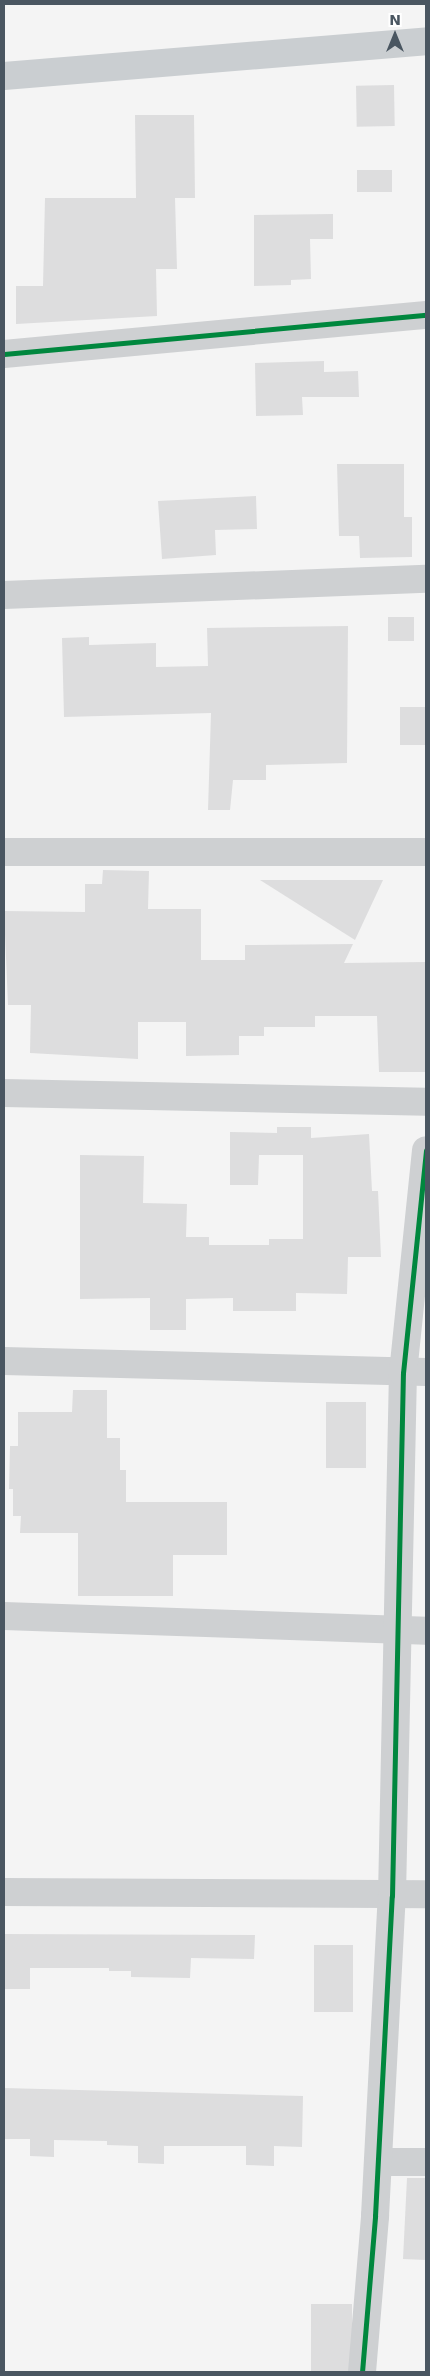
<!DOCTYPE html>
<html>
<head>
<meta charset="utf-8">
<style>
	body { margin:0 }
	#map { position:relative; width:430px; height:2376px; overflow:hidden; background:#f4f4f4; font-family:"DejaVu Sans",sans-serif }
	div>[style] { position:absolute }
	.building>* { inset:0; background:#ddddde; transform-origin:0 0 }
	.minor>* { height:28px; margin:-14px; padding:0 14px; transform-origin:14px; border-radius:14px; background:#ced0d2 }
	.major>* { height:28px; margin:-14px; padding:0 14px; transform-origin:14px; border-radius:14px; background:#caced1 }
	.cycleway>* { height:5px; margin:-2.5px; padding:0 2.5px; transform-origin:2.5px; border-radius:2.5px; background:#00873e }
	span { translate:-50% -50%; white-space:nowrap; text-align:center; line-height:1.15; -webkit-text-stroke:5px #fff; paint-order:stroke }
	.frame { position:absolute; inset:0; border:5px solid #4a5661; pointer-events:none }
	.north { position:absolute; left:370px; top:10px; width:50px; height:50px; -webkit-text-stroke:4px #fff; paint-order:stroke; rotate:0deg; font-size:14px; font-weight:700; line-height:20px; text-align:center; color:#4a5661 }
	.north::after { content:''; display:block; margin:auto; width:18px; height:22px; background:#4a5661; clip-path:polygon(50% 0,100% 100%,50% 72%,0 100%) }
</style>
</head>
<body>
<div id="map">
	<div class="building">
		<i style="left:394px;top:85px;width:41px;height:38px;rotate:89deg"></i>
		<i style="clip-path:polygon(135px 115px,194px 115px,195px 198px,175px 198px,177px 269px,156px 269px,157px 316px,16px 324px,16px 286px,43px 286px,45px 198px,136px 198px)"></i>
		<i style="left:392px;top:170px;width:22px;height:35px;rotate:90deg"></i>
		<i style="clip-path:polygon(333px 214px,333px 239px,310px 239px,311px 279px,291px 280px,291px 285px,254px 286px,254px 215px)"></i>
		<i style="clip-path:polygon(324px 361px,324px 372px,358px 371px,359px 397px,302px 397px,303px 415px,256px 416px,255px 363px)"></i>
		<i style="clip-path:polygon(337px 464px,404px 464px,404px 517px,412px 517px,412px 557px,360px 558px,359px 536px,339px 536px)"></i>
		<i style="clip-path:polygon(256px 496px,257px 529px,215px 530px,216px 555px,162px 559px,158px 501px)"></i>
		<i style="left:388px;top:617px;width:26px;height:24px"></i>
		<i style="clip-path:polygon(348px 626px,347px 763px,266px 765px,266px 780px,233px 780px,230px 810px,208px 810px,211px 713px,64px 717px,62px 638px,89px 637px,89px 645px,156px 643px,156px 667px,208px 666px,207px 628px)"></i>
		<i style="left:426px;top:707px;width:38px;height:26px;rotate:90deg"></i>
		<i style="clip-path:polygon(103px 870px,149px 871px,148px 909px,201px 909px,201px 960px,245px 960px,245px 945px,353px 944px,344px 963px,426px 962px,426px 1072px,379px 1072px,377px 1016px,315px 1016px,315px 1027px,264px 1027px,264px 1036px,239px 1036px,239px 1055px,186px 1056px,186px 1022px,138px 1022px,138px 1059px,30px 1053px,31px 1005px,8px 1005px,4px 911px,85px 912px,85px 884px,102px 884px)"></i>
		<i style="clip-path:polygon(260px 880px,383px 880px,355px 940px)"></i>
		<i style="clip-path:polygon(277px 1127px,311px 1127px,311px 1138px,369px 1134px,372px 1191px,378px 1191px,381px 1257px,348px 1257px,347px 1294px,296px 1293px,296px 1311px,233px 1311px,233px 1298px,186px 1299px,186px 1330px,150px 1330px,150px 1298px,80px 1299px,80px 1155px,144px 1156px,143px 1203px,187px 1204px,186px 1237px,209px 1237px,209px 1245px,269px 1245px,269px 1239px,303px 1239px,303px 1155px,259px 1155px,258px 1185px,230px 1185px,230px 1132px,277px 1133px)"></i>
		<i style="clip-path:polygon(73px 1390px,107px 1390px,107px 1438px,120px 1438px,120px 1470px,126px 1470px,126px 1502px,227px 1502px,227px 1555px,173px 1555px,173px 1596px,78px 1596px,78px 1533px,20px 1533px,21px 1516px,13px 1516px,13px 1489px,9px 1489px,10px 1446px,18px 1446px,18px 1412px,72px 1412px)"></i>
		<i style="left:326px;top:1402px;width:40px;height:66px"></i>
		<i style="clip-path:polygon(4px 1934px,255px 1935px,254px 1959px,191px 1958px,190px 1978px,131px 1977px,131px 1971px,109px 1971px,109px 1968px,30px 1968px,30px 1989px,4px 1989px)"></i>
		<i style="left:314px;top:1945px;width:39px;height:67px"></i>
		<i style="clip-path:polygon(4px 2088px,303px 2096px,302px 2147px,274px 2146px,274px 2166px,246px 2165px,246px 2146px,164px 2146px,164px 2164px,138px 2163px,138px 2146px,107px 2145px,107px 2141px,54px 2140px,54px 2157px,30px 2156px,30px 2139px,4px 2139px)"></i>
		<i style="clip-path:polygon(407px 2178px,426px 2178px,426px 2260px,403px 2259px)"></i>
		<i style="left:311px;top:2304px;width:41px;height:68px"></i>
	</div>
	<div class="minor">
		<i style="left:4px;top:354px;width:424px;rotate:-5.3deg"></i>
		<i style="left:4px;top:595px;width:422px;rotate:-2.2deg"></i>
		<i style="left:4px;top:852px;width:422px"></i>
		<i style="left:4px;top:1093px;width:422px;rotate:1.2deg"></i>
		<i style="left:4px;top:1361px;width:422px;rotate:1.5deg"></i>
		<i style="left:4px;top:1616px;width:422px;rotate:2deg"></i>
		<i style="left:4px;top:1892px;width:422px;rotate:0.3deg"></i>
		<i style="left:378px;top:2162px;width:48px"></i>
		<i style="left:362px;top:2372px;width:157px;rotate:-85.2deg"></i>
		<i style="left:375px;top:2216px;width:320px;rotate:-87deg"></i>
		<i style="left:392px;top:1896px;width:523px;rotate:-88.8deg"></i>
		<i style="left:403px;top:1373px;width:224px;rotate:-84.1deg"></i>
	</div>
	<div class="major">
		<i style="left:4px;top:76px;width:423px;rotate:-4.7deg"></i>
	</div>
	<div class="cycleway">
		<i style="left:4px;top:354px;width:424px;rotate:-5.3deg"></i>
		<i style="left:362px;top:2372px;width:157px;rotate:-85.2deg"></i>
		<i style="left:375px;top:2216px;width:320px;rotate:-87deg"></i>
		<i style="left:392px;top:1896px;width:523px;rotate:-88.8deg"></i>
		<i style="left:403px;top:1373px;width:224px;rotate:-84.1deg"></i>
	</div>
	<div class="frame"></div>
	<div class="north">N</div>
</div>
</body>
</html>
